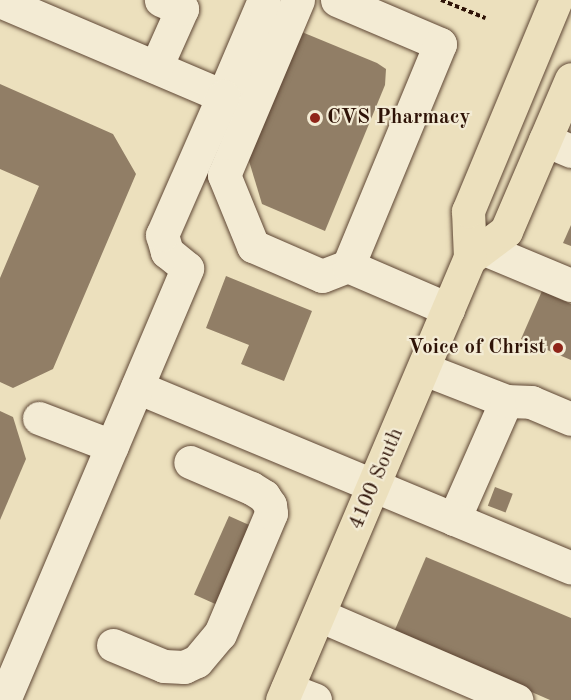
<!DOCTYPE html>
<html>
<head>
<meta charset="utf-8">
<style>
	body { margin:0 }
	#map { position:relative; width:571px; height:700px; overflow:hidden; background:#ece0bd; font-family:"Old Standard TT",serif }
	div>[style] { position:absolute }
	.building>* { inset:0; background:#917e66; transform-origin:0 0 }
	.path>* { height:4px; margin-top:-2px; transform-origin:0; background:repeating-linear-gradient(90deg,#2e1307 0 4.5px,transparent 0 7.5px) }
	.roads { filter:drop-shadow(0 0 2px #5e4634) drop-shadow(0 0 2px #5e4634) }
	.minor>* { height:33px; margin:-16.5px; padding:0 16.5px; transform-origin:16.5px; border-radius:16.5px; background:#f3ebd4 }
	.major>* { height:33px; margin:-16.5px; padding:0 16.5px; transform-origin:16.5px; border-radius:16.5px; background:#ece0bd }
	.dots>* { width:16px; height:16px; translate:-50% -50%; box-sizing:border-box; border:3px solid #f3ebd4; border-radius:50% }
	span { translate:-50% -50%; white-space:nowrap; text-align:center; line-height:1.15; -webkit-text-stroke:4.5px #f3ebd4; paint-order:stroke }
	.poi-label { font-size:21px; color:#2e1307; font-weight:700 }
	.left { translate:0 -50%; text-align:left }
	.right { translate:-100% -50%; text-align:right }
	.street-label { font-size:21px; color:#2e1307 }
</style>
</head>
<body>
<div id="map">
	<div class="building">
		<i style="clip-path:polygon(297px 30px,377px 63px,386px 69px,385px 85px,325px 231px,262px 204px,246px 151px)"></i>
		<i style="clip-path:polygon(0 84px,113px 134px,136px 174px,53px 369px,13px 388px,0 382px,0 278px,39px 186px,0 169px)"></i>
		<i style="clip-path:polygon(571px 225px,571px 246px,563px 243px)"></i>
		<i style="clip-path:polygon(226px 276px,312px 311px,284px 381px,241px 364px,249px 345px,206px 328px)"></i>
		<i style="clip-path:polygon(542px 291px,571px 304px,571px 360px,521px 339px)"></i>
		<i style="clip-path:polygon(0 411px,13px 417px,26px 459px,0 520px)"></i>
		<i style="left:495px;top:487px;width:19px;height:20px;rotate:21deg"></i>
		<i style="left:229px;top:516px;width:27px;height:86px;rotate:24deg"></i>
		<i style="clip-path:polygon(426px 557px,571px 618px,571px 700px,550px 700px,394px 632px)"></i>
	</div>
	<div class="path">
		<i style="left:441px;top:0;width:48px;rotate:22.2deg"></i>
	</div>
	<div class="roads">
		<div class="minor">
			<i style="left:298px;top:0;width:190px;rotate:112.9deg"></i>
			<i style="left:224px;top:175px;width:77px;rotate:67.8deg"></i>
			<i style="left:253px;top:246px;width:75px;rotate:23.5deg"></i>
			<i style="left:322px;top:276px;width:28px;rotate:-21deg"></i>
			<i style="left:337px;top:0;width:112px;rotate:23.1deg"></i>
			<i style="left:440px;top:44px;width:240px;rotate:112.5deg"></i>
			<i style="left:348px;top:266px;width:109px;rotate:23.3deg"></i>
			<i style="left:0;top:1px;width:242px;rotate:23.1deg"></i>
			<i style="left:223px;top:96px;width:104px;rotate:-66.9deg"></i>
			<i style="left:156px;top:67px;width:64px;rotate:-65.9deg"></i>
			<i style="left:182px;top:9px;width:23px;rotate:-157deg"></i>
			<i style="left:545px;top:140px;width:28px;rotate:23deg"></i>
			<i style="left:482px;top:248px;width:96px;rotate:22.6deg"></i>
			<i style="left:424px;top:369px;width:88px;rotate:21.3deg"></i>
			<i style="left:506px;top:401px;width:129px;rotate:113.8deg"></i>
			<i style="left:137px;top:387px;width:470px;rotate:22.6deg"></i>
			<i style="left:506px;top:401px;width:25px;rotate:2deg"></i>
			<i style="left:531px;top:402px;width:43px;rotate:23deg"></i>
			<i style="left:39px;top:418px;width:78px;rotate:21deg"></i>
			<i style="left:319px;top:615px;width:215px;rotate:23.3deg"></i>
			<i style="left:113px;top:645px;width:55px;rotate:22.4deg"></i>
			<i style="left:164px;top:666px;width:20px;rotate:3deg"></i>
			<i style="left:184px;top:667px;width:14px;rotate:-25deg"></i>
			<i style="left:197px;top:661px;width:35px;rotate:-50deg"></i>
			<i style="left:220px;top:634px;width:131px;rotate:-67.1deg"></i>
			<i style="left:271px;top:513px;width:8px;rotate:-97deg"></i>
			<i style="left:270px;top:505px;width:11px;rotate:-124deg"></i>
			<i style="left:264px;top:496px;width:15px;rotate:-148deg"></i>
			<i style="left:251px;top:488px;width:66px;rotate:-156.9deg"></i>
			<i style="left:287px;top:689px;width:30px;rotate:21deg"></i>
			<i style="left:4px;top:700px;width:469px;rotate:-67deg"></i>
			<i style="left:187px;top:268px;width:26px;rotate:-141deg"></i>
			<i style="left:167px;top:252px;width:18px;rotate:-106deg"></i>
			<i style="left:162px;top:235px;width:152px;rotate:-66.3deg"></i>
		</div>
		<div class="major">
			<i style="left:470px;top:258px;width:45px;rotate:-36.9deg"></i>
			<i style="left:506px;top:231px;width:165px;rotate:-66.8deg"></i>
			<i style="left:282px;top:700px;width:480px;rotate:-67deg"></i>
			<i style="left:470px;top:258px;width:47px;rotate:-92.4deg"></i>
			<i style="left:468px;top:211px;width:229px;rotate:-67.4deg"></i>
		</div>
	</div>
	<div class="dots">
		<i style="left:315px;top:118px;background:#8f2418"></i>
		<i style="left:558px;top:348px;background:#8f2418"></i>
	</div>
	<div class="poi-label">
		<span class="left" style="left:327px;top:118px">CVS Pharmacy</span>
		<span class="right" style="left:546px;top:348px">Voice of Christ</span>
	</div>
	<div class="street-label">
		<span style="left:377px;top:479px;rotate:-67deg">4100 South</span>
	</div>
</div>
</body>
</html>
